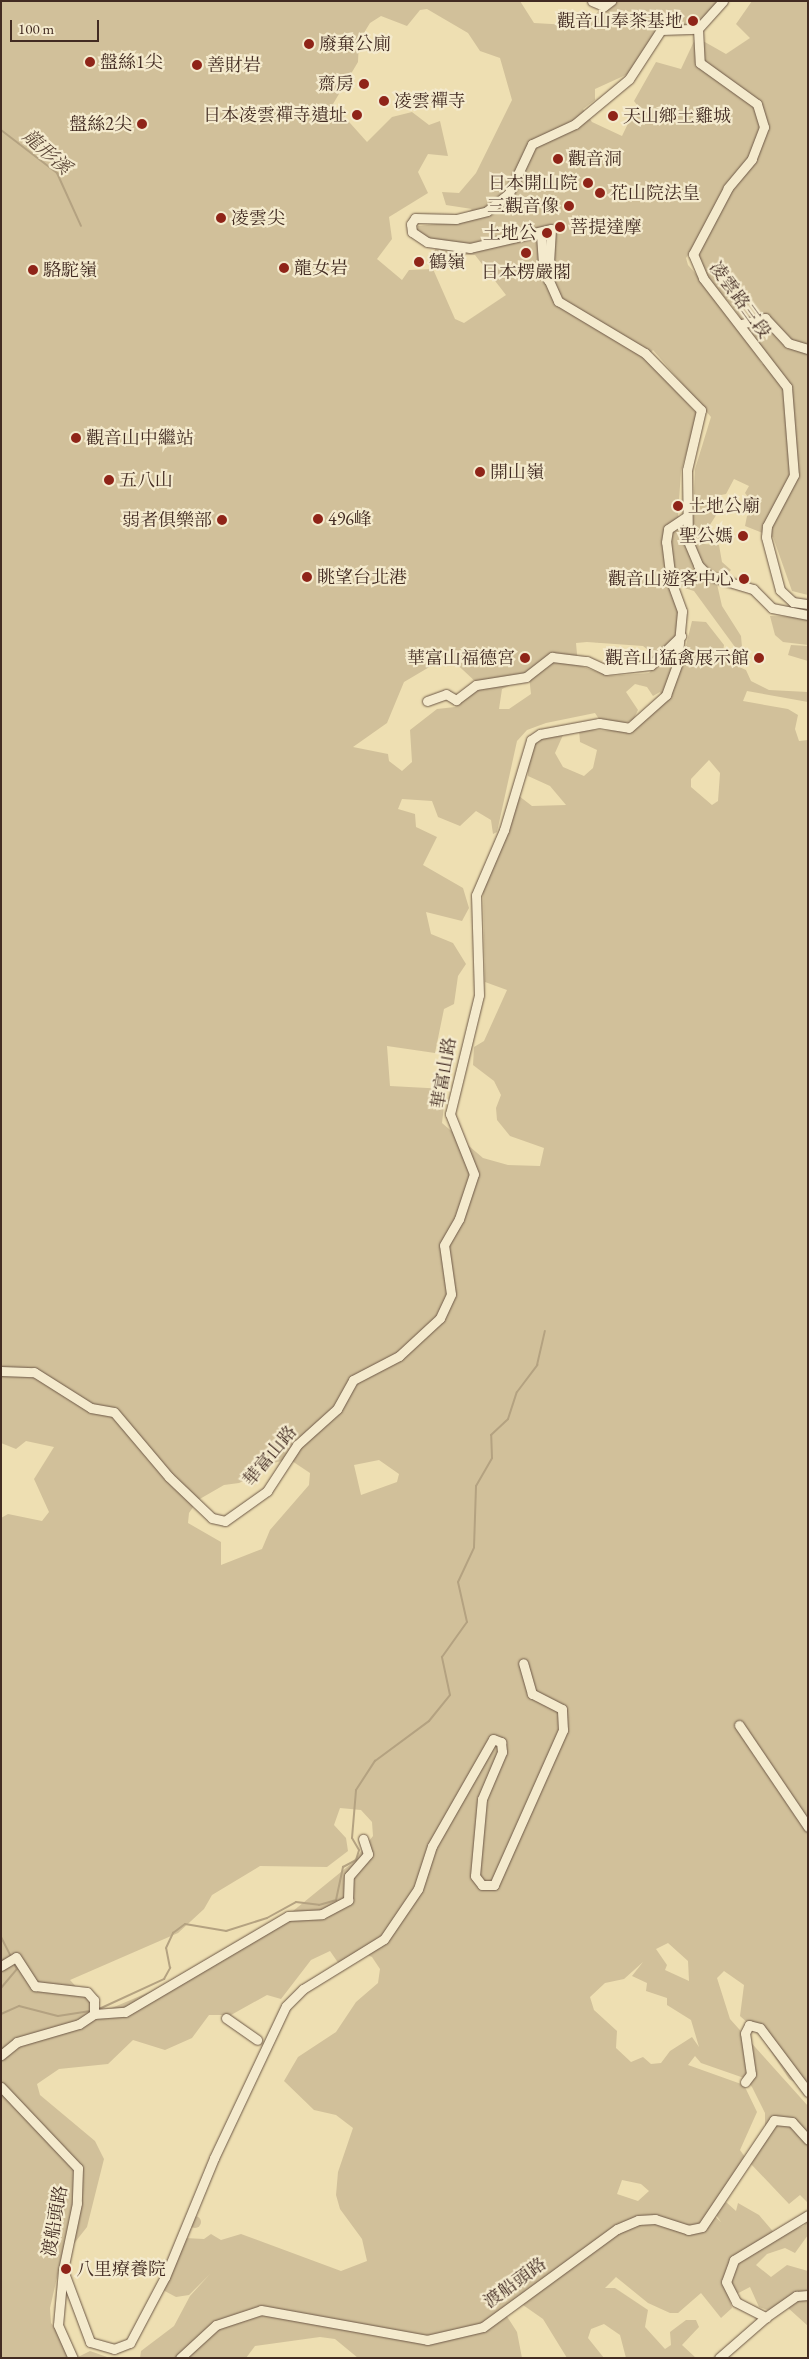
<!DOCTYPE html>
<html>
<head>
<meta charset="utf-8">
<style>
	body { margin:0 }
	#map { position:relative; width:809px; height:2359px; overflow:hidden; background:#eedfb2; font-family:"EB Garamond","Noto Serif TC",serif }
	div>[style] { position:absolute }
	.green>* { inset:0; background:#d1c09a }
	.round { border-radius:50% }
	.stream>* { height:2px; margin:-1px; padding:0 1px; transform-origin:1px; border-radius:1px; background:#b4a281 }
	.roads { filter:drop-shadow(0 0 1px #6d5846) drop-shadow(0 0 1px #6d5846) }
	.minor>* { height:9px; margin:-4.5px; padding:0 4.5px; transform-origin:4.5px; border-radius:4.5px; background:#f4eacd }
	.dots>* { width:14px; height:14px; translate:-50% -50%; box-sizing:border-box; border:2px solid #f4eacd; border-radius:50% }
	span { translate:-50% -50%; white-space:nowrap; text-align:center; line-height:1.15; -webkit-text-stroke:4.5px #f4eacd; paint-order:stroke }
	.poi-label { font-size:18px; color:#422b22 }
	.right { translate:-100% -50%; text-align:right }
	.left { translate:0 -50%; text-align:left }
	.street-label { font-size:18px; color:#422b22 }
	.water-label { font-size:19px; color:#5e493a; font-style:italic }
	.frame { position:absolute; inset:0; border:2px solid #422b22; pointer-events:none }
	.scale { position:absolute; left:10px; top:20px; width:89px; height:22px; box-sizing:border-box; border:2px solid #422b22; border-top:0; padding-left:6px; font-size:15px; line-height:18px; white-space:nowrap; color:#422b22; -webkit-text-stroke:4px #f4eacd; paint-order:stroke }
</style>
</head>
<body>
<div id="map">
	<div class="green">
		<i style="clip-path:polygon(evenodd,1px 1px,520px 1px,534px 23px,569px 25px,592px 18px,608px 1px,721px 1px,703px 23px,662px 30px,630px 73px,595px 89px,595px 100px,583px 109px,592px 122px,622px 136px,637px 105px,634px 101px,656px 62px,681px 69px,696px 37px,726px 54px,750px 38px,736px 24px,752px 1px,808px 1px,808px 595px,792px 591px,773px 537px,745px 526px,747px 516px,756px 508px,745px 493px,749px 486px,734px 479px,726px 494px,716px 496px,720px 509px,701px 539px,704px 544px,719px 545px,722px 562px,731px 570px,717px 584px,722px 606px,741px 636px,743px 658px,694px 591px,678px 586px,667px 567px,663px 573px,678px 609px,681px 666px,692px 621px,706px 622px,724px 645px,722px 659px,746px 670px,751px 681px,769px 690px,808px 692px,808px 702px,747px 691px,743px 701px,788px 709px,798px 715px,795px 729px,799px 741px,808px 740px,808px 2090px,789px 2079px,758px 2032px,740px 2016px,744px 1985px,724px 1971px,717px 1978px,730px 2019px,808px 2106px,808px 2203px,800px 2195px,789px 2204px,750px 2163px,765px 2131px,765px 2113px,752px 2087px,744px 2078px,701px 2063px,695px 2056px,688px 2065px,744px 2085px,757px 2112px,740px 2150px,745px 2157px,711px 2213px,721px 2222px,716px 2215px,726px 2202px,736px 2211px,738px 2203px,759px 2215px,776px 2235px,804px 2226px,808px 2220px,808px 2235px,795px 2253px,785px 2248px,767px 2254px,756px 2265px,771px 2277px,787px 2265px,808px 2271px,808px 2326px,787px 2307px,770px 2311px,759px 2307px,750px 2287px,729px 2298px,732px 2308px,721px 2318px,701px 2293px,678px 2313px,670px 2313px,648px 2303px,616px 2277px,605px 2288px,615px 2288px,648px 2310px,645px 2327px,665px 2349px,671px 2345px,670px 2332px,686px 2320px,696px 2320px,699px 2327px,682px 2345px,696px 2358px,626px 2358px,620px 2335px,604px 2324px,591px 2329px,588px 2338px,604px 2358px,567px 2358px,543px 2319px,523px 2305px,506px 2315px,517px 2332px,522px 2358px,358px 2358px,335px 2339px,320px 2337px,255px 2346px,246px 2358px,140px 2358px,141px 2351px,174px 2326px,190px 2296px,210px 2274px,189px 2295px,176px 2297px,161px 2289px,185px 2238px,204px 2239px,211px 2234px,221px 2240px,241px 2234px,341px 2271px,367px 2261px,362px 2239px,340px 2209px,336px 2195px,338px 2172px,353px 2128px,336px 2115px,314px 2110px,284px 2081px,298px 2057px,336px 2032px,356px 2002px,378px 1983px,380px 1969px,372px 1957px,365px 1954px,339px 1964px,330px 1951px,311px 1960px,281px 1999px,267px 1995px,231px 2015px,209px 2015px,192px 2038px,165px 2050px,133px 2040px,108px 2064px,59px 2069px,37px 2084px,40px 2095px,95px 2141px,104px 2159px,87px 2227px,61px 2260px,50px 2308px,51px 2323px,78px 2357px,90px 2351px,110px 2358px,1px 2358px,1px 1518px,8px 1514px,42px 1521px,49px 1512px,34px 1479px,54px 1447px,26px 1441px,16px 1449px,1px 1443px,1px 1px,427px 9px,468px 33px,480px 51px,500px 58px,512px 100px,476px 173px,459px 193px,442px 192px,446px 205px,472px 209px,455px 222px,418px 226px,414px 238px,439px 241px,433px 254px,475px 255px,506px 295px,464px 323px,455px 319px,433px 269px,409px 270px,402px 280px,377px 259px,392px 239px,389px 217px,428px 193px,418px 172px,428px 154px,448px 156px,440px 121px,429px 125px,412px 112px,392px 117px,367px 142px,333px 104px,358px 62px,359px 41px,370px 23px,381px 16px,407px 26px,420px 10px,427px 9px,1px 1px,697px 242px,698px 271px,730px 303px,771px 362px,762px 364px,731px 314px,688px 265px,686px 258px,697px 242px,1px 1px,653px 350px,711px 417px,695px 469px,693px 521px,678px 516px,681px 471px,698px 415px,646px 358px,653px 350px,1px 1px,587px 642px,643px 646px,653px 654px,656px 665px,649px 673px,609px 676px,578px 665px,576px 643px,587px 642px,1px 1px,448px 656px,478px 684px,455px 707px,437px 709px,410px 730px,412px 762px,402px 771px,389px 761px,388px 754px,353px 747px,387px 723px,404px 682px,448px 656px,1px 1px,529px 676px,531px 694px,509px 709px,499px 709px,502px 689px,529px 676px,1px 1px,635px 684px,647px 687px,653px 696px,660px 692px,664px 699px,633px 731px,579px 730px,580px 742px,597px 750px,593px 768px,584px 776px,563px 767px,555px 753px,563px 735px,539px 738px,532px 744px,527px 753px,528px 776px,550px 786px,566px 805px,532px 806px,519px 796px,483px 887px,485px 982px,507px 990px,484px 1041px,474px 1047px,473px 1065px,494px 1081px,501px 1095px,496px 1108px,497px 1120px,510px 1136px,544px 1148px,540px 1166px,508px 1165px,483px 1158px,442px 1123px,446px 1089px,390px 1086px,387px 1046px,435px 1053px,444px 1009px,454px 1004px,458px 976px,466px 964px,453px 943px,431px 934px,426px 912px,462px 921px,469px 908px,463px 888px,423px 865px,437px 837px,416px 827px,415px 814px,398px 809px,402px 799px,432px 801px,438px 817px,460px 826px,476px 811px,491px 820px,493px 834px,497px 832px,517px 741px,527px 730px,546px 723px,595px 713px,599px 719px,622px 724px,633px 720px,638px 710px,626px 692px,635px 684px,1px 1px,709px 760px,720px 773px,718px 801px,712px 805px,691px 787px,691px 779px,709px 760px,1px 1px,289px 1459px,310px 1473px,309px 1485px,270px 1530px,262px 1549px,221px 1565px,221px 1542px,188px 1523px,189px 1513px,198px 1500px,224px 1485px,239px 1483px,262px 1473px,266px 1465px,289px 1459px,1px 1px,379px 1460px,399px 1474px,397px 1482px,361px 1495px,354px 1465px,379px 1460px,1px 1px,340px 1808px,361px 1810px,372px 1822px,373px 1836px,352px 1863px,282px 1920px,187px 1976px,100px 2013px,70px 1980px,178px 1933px,204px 1909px,212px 1895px,260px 1866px,327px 1867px,348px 1851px,346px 1838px,334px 1825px,340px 1808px,1px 1px,668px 1943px,688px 1961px,689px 1981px,665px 1970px,667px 1965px,656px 1949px,668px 1943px,1px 1px,643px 1962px,632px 1976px,647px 1983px,646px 1991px,667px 1998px,667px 2005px,691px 2020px,699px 2047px,692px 2037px,670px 2051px,661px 2063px,651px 2064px,643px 2057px,631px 2062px,616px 2048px,617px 2031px,594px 2010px,590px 1997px,605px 1983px,624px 1979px,643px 1962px,1px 1px,622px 2180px,641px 2184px,649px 2191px,638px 2201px,617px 2194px,622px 2180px)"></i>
		<i style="clip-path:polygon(770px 616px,808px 617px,808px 645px,783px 642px,775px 635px)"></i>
		<i style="clip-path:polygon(791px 645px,808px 646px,808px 661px,788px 655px)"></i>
		<i class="round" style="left:189px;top:2216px;width:12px;height:12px"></i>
	</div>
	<div class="stream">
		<i style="left:1px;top:130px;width:71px;rotate:37.5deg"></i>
		<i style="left:57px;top:173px;width:58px;rotate:65.6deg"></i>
		<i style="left:1px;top:1886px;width:3px;rotate:90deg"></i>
		<i style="left:1px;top:1937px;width:22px;rotate:63deg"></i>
		<i style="left:1px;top:1988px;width:25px;rotate:-50deg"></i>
		<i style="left:17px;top:1969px;width:9px;rotate:-117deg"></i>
		<i style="left:99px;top:2009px;width:72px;rotate:-24.8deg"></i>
		<i style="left:164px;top:1979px;width:13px;rotate:-61deg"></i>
		<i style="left:170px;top:1968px;width:20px;rotate:-101deg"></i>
		<i style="left:166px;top:1948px;width:17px;rotate:-65deg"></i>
		<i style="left:173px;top:1933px;width:15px;rotate:-37deg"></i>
		<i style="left:185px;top:1924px;width:42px;rotate:9.7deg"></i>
		<i style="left:226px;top:1931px;width:43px;rotate:-17.6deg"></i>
		<i style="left:267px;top:1918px;width:33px;rotate:-29deg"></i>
		<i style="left:296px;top:1902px;width:23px;rotate:7deg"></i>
		<i style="left:319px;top:1905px;width:18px;rotate:-16deg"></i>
		<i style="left:336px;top:1900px;width:34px;rotate:-78deg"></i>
		<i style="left:343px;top:1867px;width:15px;rotate:-28deg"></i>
		<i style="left:356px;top:1860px;width:10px;rotate:-73deg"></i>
		<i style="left:359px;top:1850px;width:14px;rotate:-120deg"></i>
		<i style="left:352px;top:1838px;width:48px;rotate:-85.2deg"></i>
		<i style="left:356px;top:1790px;width:35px;rotate:-57deg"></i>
		<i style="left:375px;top:1761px;width:67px;rotate:-36.5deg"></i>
		<i style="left:429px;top:1721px;width:33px;rotate:-51deg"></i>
		<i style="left:450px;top:1695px;width:39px;rotate:-102deg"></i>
		<i style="left:442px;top:1657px;width:43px;rotate:-54.5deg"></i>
		<i style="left:467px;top:1622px;width:41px;rotate:-102.7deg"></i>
		<i style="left:458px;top:1582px;width:38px;rotate:-65deg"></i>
		<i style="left:474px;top:1547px;width:61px;rotate:-88.1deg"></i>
		<i style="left:476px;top:1486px;width:32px;rotate:-60deg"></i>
		<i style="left:492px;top:1458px;width:23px;rotate:-92deg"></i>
		<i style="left:491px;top:1435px;width:23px;rotate:-43deg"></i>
		<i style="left:508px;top:1419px;width:28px;rotate:-72deg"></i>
		<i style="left:517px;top:1392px;width:34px;rotate:-53deg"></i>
		<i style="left:537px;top:1365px;width:35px;rotate:-77deg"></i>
		<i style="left:1px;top:2014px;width:20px;rotate:-24deg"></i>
		<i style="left:19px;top:2006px;width:40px;rotate:14.4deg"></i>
		<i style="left:58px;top:2016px;width:31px;rotate:-9deg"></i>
	</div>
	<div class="roads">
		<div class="minor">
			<i style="left:592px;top:1px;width:13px;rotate:23deg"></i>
			<i style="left:604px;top:6px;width:9px;rotate:-36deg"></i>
			<i style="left:723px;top:1px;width:38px;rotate:132deg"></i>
			<i style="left:698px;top:29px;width:34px;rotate:87deg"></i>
			<i style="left:700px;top:63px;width:70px;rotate:35.7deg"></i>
			<i style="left:757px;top:104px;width:24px;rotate:73deg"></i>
			<i style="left:764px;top:127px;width:34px;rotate:111deg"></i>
			<i style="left:752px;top:159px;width:38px;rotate:130deg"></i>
			<i style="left:728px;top:188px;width:75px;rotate:117.9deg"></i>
			<i style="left:693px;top:254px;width:26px;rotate:67deg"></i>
			<i style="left:703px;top:278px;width:138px;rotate:52.4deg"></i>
			<i style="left:787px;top:387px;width:88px;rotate:85.5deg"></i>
			<i style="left:794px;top:475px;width:58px;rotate:117.9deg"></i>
			<i style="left:767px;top:526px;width:11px;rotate:95deg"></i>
			<i style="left:766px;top:537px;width:55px;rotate:75.2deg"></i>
			<i style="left:780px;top:590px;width:18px;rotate:43deg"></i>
			<i style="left:793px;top:602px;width:15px;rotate:8deg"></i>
			<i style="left:534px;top:234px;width:7px;rotate:8deg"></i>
			<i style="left:541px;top:235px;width:27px;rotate:86deg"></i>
			<i style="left:546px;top:274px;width:30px;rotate:66deg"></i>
			<i style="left:558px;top:301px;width:101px;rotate:30.9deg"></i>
			<i style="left:645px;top:353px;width:80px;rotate:45.5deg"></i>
			<i style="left:701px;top:410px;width:62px;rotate:103.1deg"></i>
			<i style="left:687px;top:470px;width:71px;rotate:89.2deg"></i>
			<i style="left:688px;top:541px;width:26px;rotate:67deg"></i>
			<i style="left:698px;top:565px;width:16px;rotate:45deg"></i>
			<i style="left:709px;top:576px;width:46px;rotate:16.5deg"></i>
			<i style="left:753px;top:589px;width:27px;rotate:45deg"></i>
			<i style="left:772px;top:608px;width:37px;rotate:11deg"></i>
			<i style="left:548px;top:280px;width:51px;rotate:-86.6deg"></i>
			<i style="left:551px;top:229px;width:83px;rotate:166.8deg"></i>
			<i style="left:470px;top:248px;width:43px;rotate:-172.1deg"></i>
			<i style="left:427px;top:242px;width:18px;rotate:-146deg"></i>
			<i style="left:412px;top:232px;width:8px;rotate:-97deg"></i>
			<i style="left:411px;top:224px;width:7px;rotate:-56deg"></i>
			<i style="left:415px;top:218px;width:41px;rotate:1.4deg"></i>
			<i style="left:456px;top:219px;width:32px;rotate:-14deg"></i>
			<i style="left:487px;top:211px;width:28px;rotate:-39deg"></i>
			<i style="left:509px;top:193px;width:54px;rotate:-64.9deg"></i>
			<i style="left:532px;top:144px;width:47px;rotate:-24.9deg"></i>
			<i style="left:575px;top:124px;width:70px;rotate:-39.8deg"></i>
			<i style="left:629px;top:79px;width:59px;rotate:-56.9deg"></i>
			<i style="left:661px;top:30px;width:37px;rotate:-2deg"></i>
			<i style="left:741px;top:324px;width:25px;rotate:-14deg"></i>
			<i style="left:765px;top:318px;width:34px;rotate:47deg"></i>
			<i style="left:788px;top:343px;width:21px;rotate:17deg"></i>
			<i style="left:427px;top:701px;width:20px;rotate:-20deg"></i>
			<i style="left:446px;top:694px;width:12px;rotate:31deg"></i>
			<i style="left:456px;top:700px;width:25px;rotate:-37deg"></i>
			<i style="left:476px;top:685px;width:51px;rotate:-9.1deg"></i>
			<i style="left:526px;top:677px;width:33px;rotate:-38deg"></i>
			<i style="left:552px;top:657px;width:35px;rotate:7deg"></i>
			<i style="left:587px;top:661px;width:21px;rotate:25deg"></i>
			<i style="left:606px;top:670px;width:45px;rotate:-6.3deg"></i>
			<i style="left:651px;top:665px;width:42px;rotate:-44deg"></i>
			<i style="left:1px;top:1371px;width:33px;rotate:2deg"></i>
			<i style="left:34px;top:1372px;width:67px;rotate:32.3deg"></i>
			<i style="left:91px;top:1408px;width:23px;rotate:10deg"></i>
			<i style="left:114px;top:1412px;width:85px;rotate:49.8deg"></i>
			<i style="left:169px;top:1477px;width:59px;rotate:43.6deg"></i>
			<i style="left:212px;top:1518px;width:13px;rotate:13deg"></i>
			<i style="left:225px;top:1521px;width:52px;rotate:-35.5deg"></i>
			<i style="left:267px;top:1491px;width:55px;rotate:-56.9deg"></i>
			<i style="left:297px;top:1445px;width:54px;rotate:-42deg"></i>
			<i style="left:337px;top:1409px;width:33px;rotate:-61deg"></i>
			<i style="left:353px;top:1380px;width:52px;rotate:-27.6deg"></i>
			<i style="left:399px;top:1356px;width:56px;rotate:-42.8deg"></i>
			<i style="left:440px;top:1318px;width:26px;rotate:-65deg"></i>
			<i style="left:451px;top:1294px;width:49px;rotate:-98.1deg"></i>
			<i style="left:444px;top:1245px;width:30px;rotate:-60deg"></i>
			<i style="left:459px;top:1219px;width:47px;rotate:-71.6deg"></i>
			<i style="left:474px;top:1174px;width:65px;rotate:-111.8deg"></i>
			<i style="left:450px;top:1114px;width:122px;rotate:-76.3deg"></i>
			<i style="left:479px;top:995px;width:100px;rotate:-91.7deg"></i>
			<i style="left:476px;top:895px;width:71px;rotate:-66.7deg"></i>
			<i style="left:504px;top:830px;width:94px;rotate:-73.3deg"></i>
			<i style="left:531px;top:740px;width:11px;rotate:-34deg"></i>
			<i style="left:540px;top:734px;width:60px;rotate:-10.6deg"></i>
			<i style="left:599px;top:723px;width:30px;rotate:9deg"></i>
			<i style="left:629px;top:728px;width:50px;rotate:-41.7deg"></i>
			<i style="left:666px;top:695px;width:33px;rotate:-70deg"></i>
			<i style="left:677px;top:664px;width:53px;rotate:-84.6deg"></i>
			<i style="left:682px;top:611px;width:32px;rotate:-110deg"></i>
			<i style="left:671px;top:581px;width:39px;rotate:-97deg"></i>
			<i style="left:666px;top:542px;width:13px;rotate:-81deg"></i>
			<i style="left:668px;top:529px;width:22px;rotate:-34deg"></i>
			<i style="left:739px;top:1725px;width:123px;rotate:55.9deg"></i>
			<i style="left:1px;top:1966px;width:17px;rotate:-31deg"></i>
			<i style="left:16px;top:1957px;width:35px;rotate:57deg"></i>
			<i style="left:35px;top:1986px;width:52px;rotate:6.6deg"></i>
			<i style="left:87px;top:1992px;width:11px;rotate:49deg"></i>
			<i style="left:94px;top:2000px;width:14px;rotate:90deg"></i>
			<i style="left:94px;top:2014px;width:18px;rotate:146deg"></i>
			<i style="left:79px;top:2024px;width:65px;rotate:163.8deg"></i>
			<i style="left:17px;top:2042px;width:21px;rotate:141deg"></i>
			<i style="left:94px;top:2014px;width:31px;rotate:-4deg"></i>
			<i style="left:125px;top:2012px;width:189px;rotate:-30.5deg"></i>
			<i style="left:288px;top:1916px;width:34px;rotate:-3deg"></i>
			<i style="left:322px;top:1914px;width:30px;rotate:-28deg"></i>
			<i style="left:348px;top:1900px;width:24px;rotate:-88deg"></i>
			<i style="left:349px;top:1876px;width:29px;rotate:-49deg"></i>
			<i style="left:368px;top:1854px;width:16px;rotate:-108deg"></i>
			<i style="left:226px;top:2018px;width:38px;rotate:35deg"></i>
			<i style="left:745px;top:2082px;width:10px;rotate:-53deg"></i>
			<i style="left:751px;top:2074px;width:41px;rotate:-98.3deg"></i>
			<i style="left:745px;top:2033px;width:9px;rotate:-63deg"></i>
			<i style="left:749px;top:2025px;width:11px;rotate:15deg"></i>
			<i style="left:760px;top:2028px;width:80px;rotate:53.1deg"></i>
			<i style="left:1px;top:2087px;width:112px;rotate:46.5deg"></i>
			<i style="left:78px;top:2168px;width:35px;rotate:92deg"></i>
			<i style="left:77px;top:2203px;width:68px;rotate:101.8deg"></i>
			<i style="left:63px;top:2270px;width:55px;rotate:95.2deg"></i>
			<i style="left:58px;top:2325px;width:36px;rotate:66deg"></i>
			<i style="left:808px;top:2215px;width:87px;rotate:148.7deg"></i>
			<i style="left:734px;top:2260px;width:23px;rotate:110deg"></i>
			<i style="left:726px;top:2282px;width:22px;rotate:63deg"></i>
			<i style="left:736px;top:2302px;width:34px;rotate:27deg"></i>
			<i style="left:766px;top:2317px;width:37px;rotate:-35deg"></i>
			<i style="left:796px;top:2296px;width:12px;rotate:-5deg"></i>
			<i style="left:63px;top:2270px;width:77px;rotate:69.4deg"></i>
			<i style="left:90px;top:2342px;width:25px;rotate:16deg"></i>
			<i style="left:114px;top:2349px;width:17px;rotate:-21deg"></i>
			<i style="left:130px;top:2343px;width:75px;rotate:-62.1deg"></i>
			<i style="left:165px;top:2277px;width:129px;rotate:-67.6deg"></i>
			<i style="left:214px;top:2158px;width:168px;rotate:-64.7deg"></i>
			<i style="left:286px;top:2006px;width:24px;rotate:-45deg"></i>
			<i style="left:303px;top:1989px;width:95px;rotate:-31.7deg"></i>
			<i style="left:384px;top:1939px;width:60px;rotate:-55.8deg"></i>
			<i style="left:418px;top:1889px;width:45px;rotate:-72deg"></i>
			<i style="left:432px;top:1846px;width:123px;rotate:-60.3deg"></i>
			<i style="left:493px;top:1739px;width:9px;rotate:21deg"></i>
			<i style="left:501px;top:1742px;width:10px;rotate:84deg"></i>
			<i style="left:502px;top:1752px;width:51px;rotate:113.1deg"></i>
			<i style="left:482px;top:1799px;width:77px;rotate:95.2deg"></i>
			<i style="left:475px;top:1876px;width:11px;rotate:52deg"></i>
			<i style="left:482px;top:1885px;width:12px"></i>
			<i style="left:494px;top:1885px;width:170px;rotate:-66deg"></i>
			<i style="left:563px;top:1730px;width:21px;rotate:-93deg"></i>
			<i style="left:562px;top:1709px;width:34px;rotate:-153deg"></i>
			<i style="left:532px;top:1694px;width:32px;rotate:-106deg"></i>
			<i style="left:180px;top:2358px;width:49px;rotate:-42.5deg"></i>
			<i style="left:216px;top:2325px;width:47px;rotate:-18.4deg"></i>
			<i style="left:261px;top:2310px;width:169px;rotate:10.2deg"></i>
			<i style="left:427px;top:2340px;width:57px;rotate:-13.1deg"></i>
			<i style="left:483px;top:2327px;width:166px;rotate:-36.2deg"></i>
			<i style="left:617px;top:2229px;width:23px;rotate:-23deg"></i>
			<i style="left:638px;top:2220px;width:17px;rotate:-3deg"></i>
			<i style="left:655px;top:2219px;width:35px;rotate:18deg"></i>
			<i style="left:688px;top:2230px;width:14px;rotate:-12deg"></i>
			<i style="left:702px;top:2227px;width:129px;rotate:-56.1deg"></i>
			<i style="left:774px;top:2120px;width:18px;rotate:6deg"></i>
			<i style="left:792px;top:2122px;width:24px;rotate:48deg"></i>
			<i style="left:719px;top:2358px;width:62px;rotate:-41.1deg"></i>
		</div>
	</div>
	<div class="dots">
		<i style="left:693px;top:21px;background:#8f2418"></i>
		<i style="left:309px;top:44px;background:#8f2418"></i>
		<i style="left:90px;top:62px;background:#8f2418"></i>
		<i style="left:197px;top:65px;background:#8f2418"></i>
		<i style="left:364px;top:84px;background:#8f2418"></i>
		<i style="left:384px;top:101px;background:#8f2418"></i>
		<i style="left:357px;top:115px;background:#8f2418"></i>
		<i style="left:613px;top:116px;background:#8f2418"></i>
		<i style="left:142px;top:124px;background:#8f2418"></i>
		<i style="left:558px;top:159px;background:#8f2418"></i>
		<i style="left:588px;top:183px;background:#8f2418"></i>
		<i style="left:600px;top:193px;background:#8f2418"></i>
		<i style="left:569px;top:206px;background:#8f2418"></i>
		<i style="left:221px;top:218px;background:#8f2418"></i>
		<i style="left:560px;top:227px;background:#8f2418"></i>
		<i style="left:547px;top:233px;background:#8f2418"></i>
		<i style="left:526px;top:253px;background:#8f2418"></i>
		<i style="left:419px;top:262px;background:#8f2418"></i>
		<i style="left:284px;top:268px;background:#8f2418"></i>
		<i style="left:33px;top:270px;background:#8f2418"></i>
		<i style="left:76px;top:438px;background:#8f2418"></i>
		<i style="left:480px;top:472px;background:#8f2418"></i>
		<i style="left:109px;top:480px;background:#8f2418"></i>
		<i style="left:678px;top:506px;background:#8f2418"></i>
		<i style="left:318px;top:519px;background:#8f2418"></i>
		<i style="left:222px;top:520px;background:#8f2418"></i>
		<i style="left:743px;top:536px;background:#8f2418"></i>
		<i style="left:307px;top:577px;background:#8f2418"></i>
		<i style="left:744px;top:579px;background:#8f2418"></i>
		<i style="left:525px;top:658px;background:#8f2418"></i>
		<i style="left:759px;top:658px;background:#8f2418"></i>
		<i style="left:66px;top:2269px;background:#8f2418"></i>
	</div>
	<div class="poi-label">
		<span class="right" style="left:683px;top:21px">觀音山奉茶基地</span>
		<span class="left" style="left:319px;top:44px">廢棄公廁</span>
		<span class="left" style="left:100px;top:62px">盤絲1尖</span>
		<span class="left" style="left:207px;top:65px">善財岩</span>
		<span class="right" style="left:354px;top:84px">齋房</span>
		<span class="left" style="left:394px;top:101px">凌雲禪寺</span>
		<span class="right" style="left:347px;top:115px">日本凌雲禪寺遺址</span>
		<span class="left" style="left:623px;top:116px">天山鄉土雞城</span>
		<span class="right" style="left:132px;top:124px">盤絲2尖</span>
		<span class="left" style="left:568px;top:159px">觀音洞</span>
		<span class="right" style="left:578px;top:183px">日本開山院</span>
		<span class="left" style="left:610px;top:193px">花山院法皇</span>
		<span class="right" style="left:559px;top:206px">三觀音像</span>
		<span class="left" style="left:231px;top:218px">凌雲尖</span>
		<span class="left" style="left:570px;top:227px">菩提達摩</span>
		<span class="right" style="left:537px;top:233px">土地公</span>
		<span class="left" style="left:429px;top:262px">鶴嶺</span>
		<span class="left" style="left:294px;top:268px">龍女岩</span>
		<span class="left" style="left:43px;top:270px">駱駝嶺</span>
		<span style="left:526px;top:272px">日本楞嚴閣</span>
		<span class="left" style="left:86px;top:438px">觀音山中繼站</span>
		<span class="left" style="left:490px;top:472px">開山嶺</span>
		<span class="left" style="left:119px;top:480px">五八山</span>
		<span class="left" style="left:688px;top:506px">土地公廟</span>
		<span class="left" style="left:328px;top:519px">496峰</span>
		<span class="right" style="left:212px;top:520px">弱者俱樂部</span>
		<span class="right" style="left:733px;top:536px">聖公媽</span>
		<span class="left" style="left:317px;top:577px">眺望台北港</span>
		<span class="right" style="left:734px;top:579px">觀音山遊客中心</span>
		<span class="right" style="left:515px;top:658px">華富山福德宮</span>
		<span class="right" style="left:749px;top:658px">觀音山猛禽展示館</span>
		<span class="left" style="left:76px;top:2269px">八里療養院</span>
	</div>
	<div class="street-label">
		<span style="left:740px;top:300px;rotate:54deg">凌雲路三段</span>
		<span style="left:444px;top:1073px;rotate:-80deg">華富山路</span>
		<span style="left:270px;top:1456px;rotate:-50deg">華富山路</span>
		<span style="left:55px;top:2221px;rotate:-80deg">渡船頭路</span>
		<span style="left:515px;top:2283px;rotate:-36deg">渡船頭路</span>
	</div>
	<div class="water-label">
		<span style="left:47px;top:152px;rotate:42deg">龍形溪</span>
	</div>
	<div class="frame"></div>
	<div class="scale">100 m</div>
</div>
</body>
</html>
